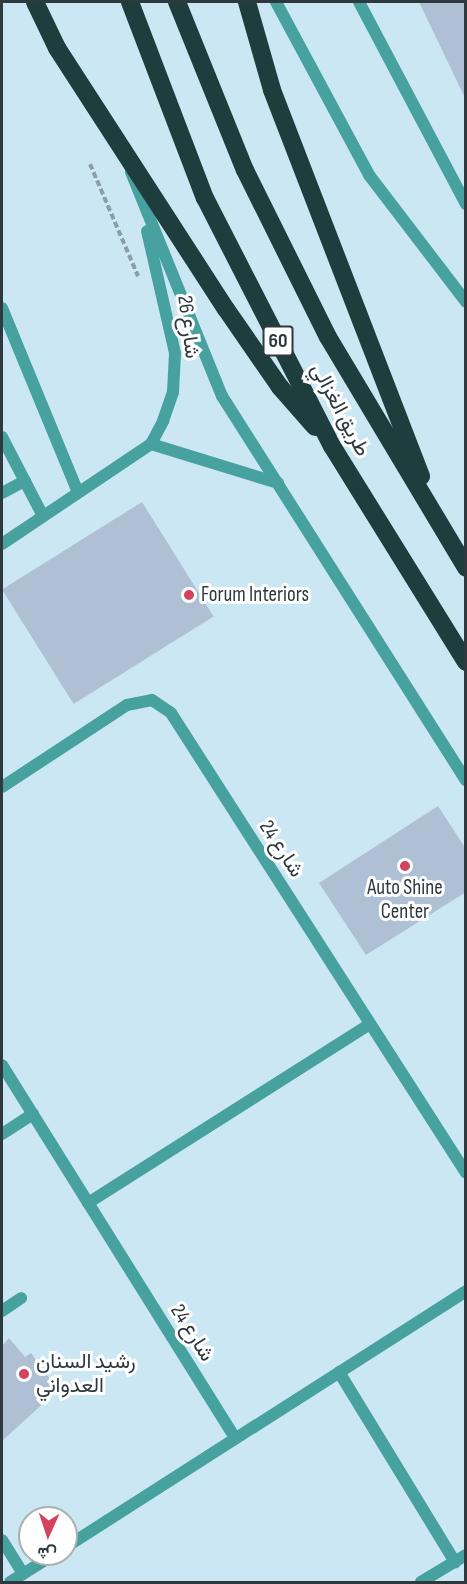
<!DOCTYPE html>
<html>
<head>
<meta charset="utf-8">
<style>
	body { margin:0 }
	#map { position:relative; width:467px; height:1584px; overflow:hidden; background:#cae7f3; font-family:"Sofia Sans Condensed",Vazirmatn,sans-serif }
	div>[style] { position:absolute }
	.building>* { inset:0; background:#afc0d5; transform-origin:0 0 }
	.path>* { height:4px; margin-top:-2px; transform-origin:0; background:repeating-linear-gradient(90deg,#899ea7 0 6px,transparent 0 9px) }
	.service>* { height:12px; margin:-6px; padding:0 6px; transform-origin:6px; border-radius:6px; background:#47a19e }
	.minor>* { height:12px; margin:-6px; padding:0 6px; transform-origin:6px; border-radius:6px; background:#47a19e }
	.motorway>* { height:18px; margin:-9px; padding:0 9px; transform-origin:9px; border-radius:9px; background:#1e3e3d }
	.dots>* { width:16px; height:16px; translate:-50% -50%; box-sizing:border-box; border:3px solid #fff; border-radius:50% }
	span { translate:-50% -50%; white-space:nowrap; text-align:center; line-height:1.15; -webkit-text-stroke:6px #fff; paint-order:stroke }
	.shield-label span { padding:2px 4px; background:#fff; border:2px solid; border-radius:4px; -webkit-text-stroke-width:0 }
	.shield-label { font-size:20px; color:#2e393e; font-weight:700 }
	.street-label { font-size:21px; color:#2e393e }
	.poi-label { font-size:21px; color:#2e393e }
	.left { translate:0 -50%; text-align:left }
	.frame { position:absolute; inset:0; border:3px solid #2e393e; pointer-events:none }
	.north { position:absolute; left:18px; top:1506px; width:60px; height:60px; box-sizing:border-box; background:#fff; border:2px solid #abb0b2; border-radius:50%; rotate:183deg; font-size:16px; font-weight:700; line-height:24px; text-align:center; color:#2e393e }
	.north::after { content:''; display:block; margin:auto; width:21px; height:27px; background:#d4435b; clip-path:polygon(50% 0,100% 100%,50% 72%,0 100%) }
</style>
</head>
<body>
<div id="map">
	<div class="building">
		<i style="clip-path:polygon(419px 2px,466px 2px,466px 100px)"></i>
		<i style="left:142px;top:502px;width:135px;height:165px;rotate:58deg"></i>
		<i style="clip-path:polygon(438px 806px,466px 849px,466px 892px,366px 955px,319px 883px)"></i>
		<i style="clip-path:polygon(9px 1338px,25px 1357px,31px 1353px,58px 1390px,2px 1441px,2px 1346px)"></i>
	</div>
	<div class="path">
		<i style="left:90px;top:164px;width:122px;rotate:66.8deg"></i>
	</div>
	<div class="service">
		<i style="left:2px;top:308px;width:199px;rotate:67.6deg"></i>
		<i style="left:2px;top:437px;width:89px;rotate:62.6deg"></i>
		<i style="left:2px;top:493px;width:26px;rotate:-28deg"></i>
		<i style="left:2px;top:1134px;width:37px;rotate:-33deg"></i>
		<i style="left:88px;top:1203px;width:334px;rotate:-32.4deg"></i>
		<i style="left:2px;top:1311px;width:23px;rotate:-34deg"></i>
	</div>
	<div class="minor">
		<i style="left:276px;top:2px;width:196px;rotate:61.7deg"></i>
		<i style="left:369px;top:175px;width:160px;rotate:52.6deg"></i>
		<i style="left:359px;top:2px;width:229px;rotate:62.1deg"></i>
		<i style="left:131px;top:172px;width:242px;rotate:67.9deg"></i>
		<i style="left:222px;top:396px;width:455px;rotate:57.6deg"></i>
		<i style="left:151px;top:444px;width:133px;rotate:17.1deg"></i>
		<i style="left:2px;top:544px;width:179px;rotate:-33.9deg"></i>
		<i style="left:151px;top:444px;width:26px;rotate:-62deg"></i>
		<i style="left:163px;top:421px;width:31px;rotate:-71deg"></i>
		<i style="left:173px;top:392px;width:39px;rotate:-87deg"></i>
		<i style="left:175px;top:353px;width:125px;rotate:-102.9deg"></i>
		<i style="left:2px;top:787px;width:149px;rotate:-33.3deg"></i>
		<i style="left:127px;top:705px;width:25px;rotate:-11deg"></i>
		<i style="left:152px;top:700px;width:23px;rotate:34deg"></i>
		<i style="left:171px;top:713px;width:546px;rotate:57.33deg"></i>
		<i style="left:2px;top:1065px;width:440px;rotate:58deg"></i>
		<i style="left:339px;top:1372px;width:223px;rotate:58.6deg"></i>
		<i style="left:2px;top:1540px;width:40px;rotate:58deg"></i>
		<i style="left:66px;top:1547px;width:475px;rotate:-32.6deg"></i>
		<i style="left:10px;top:1582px;width:53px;rotate:-31.9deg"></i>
		<i style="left:421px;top:1582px;width:52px;rotate:-31deg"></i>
	</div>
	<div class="motorway">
		<i style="left:35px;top:2px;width:51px;rotate:64.4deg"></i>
		<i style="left:57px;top:48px;width:311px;rotate:57.1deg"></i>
		<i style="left:226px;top:309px;width:95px;rotate:55.3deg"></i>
		<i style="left:280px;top:387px;width:53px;rotate:48.8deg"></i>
		<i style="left:130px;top:2px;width:210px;rotate:69.1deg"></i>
		<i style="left:205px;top:198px;width:279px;rotate:62.9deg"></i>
		<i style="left:332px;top:446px;width:254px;rotate:58.2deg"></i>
		<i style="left:177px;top:2px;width:181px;rotate:68deg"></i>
		<i style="left:245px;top:170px;width:186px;rotate:63.6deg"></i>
		<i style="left:328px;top:337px;width:269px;rotate:59.1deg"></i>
		<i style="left:247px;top:2px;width:91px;rotate:74.1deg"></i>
		<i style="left:272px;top:90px;width:414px;rotate:68.9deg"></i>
	</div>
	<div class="dots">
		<i style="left:189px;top:595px;background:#d4435b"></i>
		<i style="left:405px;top:866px;background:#d4435b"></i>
		<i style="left:24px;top:1374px;background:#d4435b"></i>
	</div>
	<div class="shield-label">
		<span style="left:278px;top:341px">60</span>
	</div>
	<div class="street-label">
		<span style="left:188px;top:327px;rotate:83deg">شارع 26</span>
		<span style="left:340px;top:410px;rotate:62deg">طريق الغزالي</span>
		<span style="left:281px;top:849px;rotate:57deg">شارع 24</span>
		<span style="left:192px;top:1333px;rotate:58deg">شارع 24</span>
	</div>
	<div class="poi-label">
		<span class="left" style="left:201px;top:595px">Forum Interiors</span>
		<span style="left:405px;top:900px">Auto Shine<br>Center</span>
		<span class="left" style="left:36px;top:1374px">رشيد السنان<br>العدواني</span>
	</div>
	<div class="frame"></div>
	<div class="north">ش</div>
</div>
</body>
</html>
